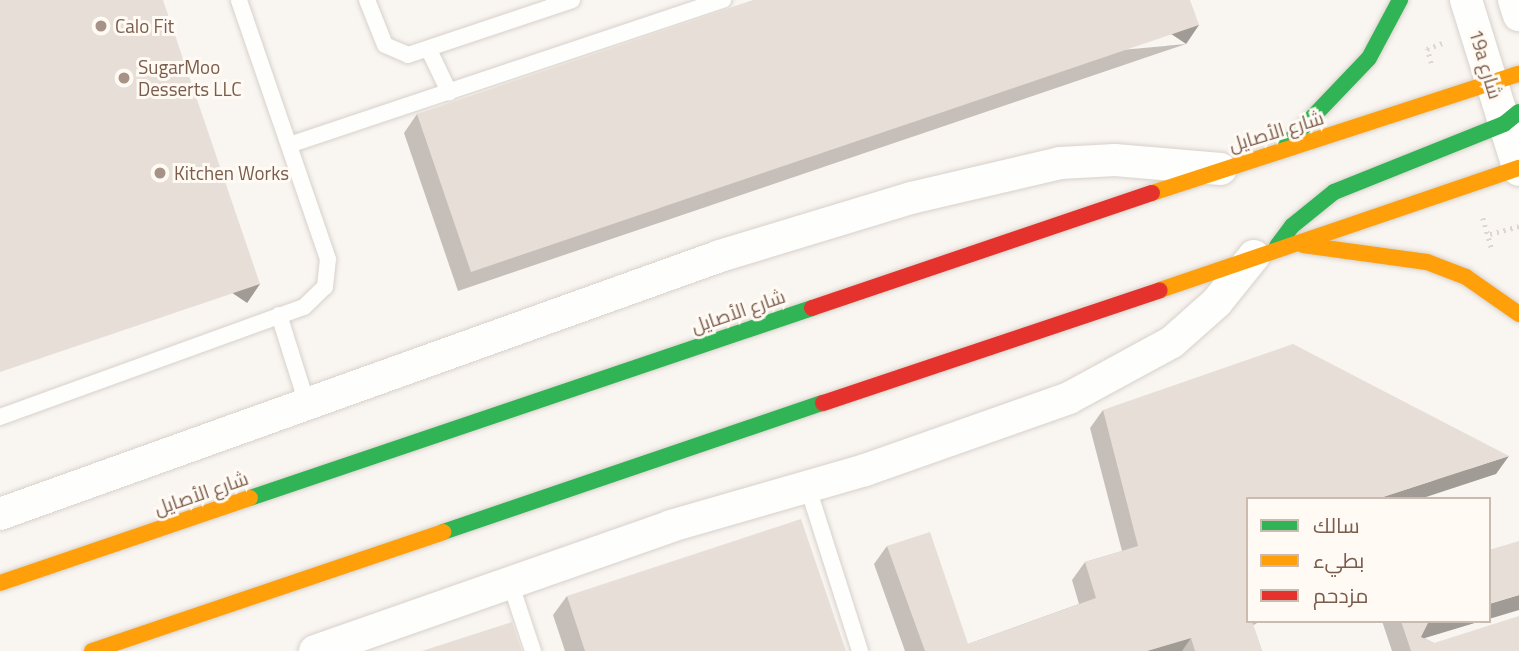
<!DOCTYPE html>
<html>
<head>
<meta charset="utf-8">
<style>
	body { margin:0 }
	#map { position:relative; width:1519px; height:651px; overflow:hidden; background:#f9f5f0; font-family:"Titillium Web",Cairo,sans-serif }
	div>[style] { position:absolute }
	.path>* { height:4.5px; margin-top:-2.25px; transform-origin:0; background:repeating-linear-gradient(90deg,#dcd5d0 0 2px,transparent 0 7px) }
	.roads { filter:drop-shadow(0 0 2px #d7d1cb) drop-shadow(0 0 2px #d7d1cb) }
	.lane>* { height:16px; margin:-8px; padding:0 8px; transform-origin:8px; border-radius:8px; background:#fefefd }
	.street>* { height:32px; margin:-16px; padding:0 16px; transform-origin:16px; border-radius:16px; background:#fefefd }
	.fast>* { height:16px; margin:-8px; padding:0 8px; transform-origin:8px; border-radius:8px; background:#30b455 }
	.slow>* { height:16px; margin:-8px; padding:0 8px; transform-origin:8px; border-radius:8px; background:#ff9f0a }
	.jam>* { height:16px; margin:-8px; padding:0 8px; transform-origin:8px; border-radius:8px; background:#e5322d }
	.wall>* { inset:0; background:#c6bfb9 }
	.shaded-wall>* { inset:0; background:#a19b96; transform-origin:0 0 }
	.building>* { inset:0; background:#e6ded7 }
	.dots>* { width:19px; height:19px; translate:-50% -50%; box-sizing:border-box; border:4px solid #fffaf3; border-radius:50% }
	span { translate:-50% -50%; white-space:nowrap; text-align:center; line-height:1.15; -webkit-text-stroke:6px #fffaf3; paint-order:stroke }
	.poi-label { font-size:19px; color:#7a5c4d }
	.left { translate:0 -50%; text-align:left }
	.street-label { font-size:19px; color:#7a5c4d }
	.legend { position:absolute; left:1246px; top:497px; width:245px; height:126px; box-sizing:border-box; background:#fffaf3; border:2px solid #cabbb1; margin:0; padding:9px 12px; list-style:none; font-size:21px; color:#7a5c4d }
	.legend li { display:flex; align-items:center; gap:14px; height:35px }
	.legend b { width:35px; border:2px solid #cabbb1 }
</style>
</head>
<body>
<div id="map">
	<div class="path">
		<i style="left:1431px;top:63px;width:15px;rotate:-106deg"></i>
		<i style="left:1427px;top:49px;width:17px;rotate:-21deg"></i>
		<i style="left:1483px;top:218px;width:32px;rotate:74deg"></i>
		<i style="left:1490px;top:234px;width:30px;rotate:-15deg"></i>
	</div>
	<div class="roads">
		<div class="lane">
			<i style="left:367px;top:0;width:48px;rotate:68.2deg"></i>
			<i style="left:385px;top:45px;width:25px;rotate:23deg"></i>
			<i style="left:408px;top:55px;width:173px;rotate:-18.5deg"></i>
			<i style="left:429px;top:50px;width:47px;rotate:64.5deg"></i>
			<i style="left:289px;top:145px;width:458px;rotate:-18.5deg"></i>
			<i style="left:279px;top:315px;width:96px;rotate:72.5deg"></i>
			<i style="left:0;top:417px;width:323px;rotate:-19.9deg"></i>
			<i style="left:304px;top:307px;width:29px;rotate:-44deg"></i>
			<i style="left:325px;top:287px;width:28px;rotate:-84deg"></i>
			<i style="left:328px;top:259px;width:274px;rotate:-109deg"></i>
			<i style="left:808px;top:488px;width:171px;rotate:72.3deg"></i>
			<i style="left:511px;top:585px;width:70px;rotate:71.6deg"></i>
		</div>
		<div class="street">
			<i style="left:1466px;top:0;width:178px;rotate:72.7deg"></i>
			<i style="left:1514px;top:0;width:16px;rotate:72deg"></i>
			<i style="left:0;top:514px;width:765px;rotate:-19.71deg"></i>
			<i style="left:720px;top:256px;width:200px;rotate:-16.9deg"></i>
			<i style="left:911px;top:198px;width:153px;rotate:-13.2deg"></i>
			<i style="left:1060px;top:163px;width:55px;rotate:-3.1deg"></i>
			<i style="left:1115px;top:160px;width:106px;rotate:4.9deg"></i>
			<i style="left:315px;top:651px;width:377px;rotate:-19.3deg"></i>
			<i style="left:671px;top:526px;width:202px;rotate:-16.1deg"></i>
			<i style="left:865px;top:470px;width:216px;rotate:-19.4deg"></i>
			<i style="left:1069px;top:398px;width:117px;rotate:-28.5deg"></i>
			<i style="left:1172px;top:342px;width:60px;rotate:-41.6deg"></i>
			<i style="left:1217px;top:302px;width:59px;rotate:-51.2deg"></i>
		</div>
		<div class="fast">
			<i style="left:1283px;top:148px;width:124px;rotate:-46.3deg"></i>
			<i style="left:1369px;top:58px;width:66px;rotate:-61.9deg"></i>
			<i style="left:1277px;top:246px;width:25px;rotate:-53deg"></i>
			<i style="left:1292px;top:226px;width:54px;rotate:-39deg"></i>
			<i style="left:1334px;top:192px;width:183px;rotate:-21.8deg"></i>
			<i style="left:1504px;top:124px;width:19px;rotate:-39deg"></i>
			<i style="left:250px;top:498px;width:593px;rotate:-18.68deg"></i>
			<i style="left:443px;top:532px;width:401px;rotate:-18.8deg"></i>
		</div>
		<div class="slow">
			<i style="left:1152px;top:193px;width:386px;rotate:-18deg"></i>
			<i style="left:1303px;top:245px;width:125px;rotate:7.8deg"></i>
			<i style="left:1427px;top:262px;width:42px;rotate:21deg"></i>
			<i style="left:1466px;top:277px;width:65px;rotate:34.9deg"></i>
			<i style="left:1160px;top:290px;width:379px;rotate:-18.8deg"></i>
			<i style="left:0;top:583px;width:264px;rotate:-18.8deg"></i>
			<i style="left:92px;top:651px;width:371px;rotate:-18.7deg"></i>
		</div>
		<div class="jam">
			<i style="left:812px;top:308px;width:359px;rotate:-18.7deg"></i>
			<i style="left:823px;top:403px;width:355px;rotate:-18.5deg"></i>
		</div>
	</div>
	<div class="wall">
		<i style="clip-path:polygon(1186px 44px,458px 291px,404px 133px,417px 114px)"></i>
		<i style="clip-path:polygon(1103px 410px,1496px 474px,1248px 499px,1248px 621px,1258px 621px,1256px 624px,1253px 625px,1262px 651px,905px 651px,874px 564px,887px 546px,968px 644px,1079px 604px,1072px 580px,1085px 562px,1122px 551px,1090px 428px)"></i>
		<i style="clip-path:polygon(567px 596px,846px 651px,565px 651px,553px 615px)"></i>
		<i style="clip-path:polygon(1382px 621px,1481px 621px,1424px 638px,1434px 643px,1519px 651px,1392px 651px)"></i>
	</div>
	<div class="shaded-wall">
		<i style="left:1199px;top:25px;width:23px;height:769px;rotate:124deg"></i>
		<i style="left:260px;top:284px;width:23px;height:274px;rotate:124deg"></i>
		<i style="clip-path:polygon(1509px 456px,1496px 474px,1420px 499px,1377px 499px)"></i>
		<i style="clip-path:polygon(1519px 595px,1519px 610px,1489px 619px,1489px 604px)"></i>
		<i style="clip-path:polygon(1433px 621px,1481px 621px,1415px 641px,1428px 623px)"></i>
		<i style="clip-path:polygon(1191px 638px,1182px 651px,1147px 651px)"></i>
	</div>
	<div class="building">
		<i style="clip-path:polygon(0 0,163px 0,260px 284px,0 372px)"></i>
		<i style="clip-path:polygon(753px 0,1190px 0,1199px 25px,471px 272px,417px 114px)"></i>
		<i style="clip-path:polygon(1293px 344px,1509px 456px,1377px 499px,1248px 499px,1248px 621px,1252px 621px,1262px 651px,1195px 651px,1191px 638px,1147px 651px,925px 651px,887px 546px,930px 532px,968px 644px,1096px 598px,1085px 562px,1138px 546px,1103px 410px)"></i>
		<i style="clip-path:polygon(801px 519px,846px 651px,585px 651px,567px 596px)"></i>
		<i style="clip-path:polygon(1519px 541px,1519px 595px,1489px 604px,1489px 550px)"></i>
		<i style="clip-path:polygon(1519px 616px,1519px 651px,1411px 651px,1401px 621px,1433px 621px,1428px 623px,1421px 637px,1434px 643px)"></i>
		<i style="clip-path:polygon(512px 622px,522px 651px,422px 651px)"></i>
	</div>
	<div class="dots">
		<i style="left:101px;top:26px;background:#a69286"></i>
		<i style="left:124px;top:78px;background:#a69286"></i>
		<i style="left:160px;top:173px;background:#a69286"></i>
	</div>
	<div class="poi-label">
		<span class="left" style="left:115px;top:26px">Calo Fit</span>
		<span class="left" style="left:138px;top:78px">SugarMoo<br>Desserts LLC</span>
		<span class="left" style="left:174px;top:173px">Kitchen Works</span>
	</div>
	<div class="street-label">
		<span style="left:1486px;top:64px;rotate:73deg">19a شارع</span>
		<span style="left:1276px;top:131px;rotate:-17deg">شارع الأصايل</span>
		<span style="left:738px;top:311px;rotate:-19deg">شارع الأصايل</span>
		<span style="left:201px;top:493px;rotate:-19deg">شارع الأصايل</span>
	</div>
	<ul class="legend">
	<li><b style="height:9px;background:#30b455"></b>سالك</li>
	<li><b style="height:9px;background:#ff9f0a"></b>بطيء</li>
	<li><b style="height:9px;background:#e5322d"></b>مزدحم</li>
	</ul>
</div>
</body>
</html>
